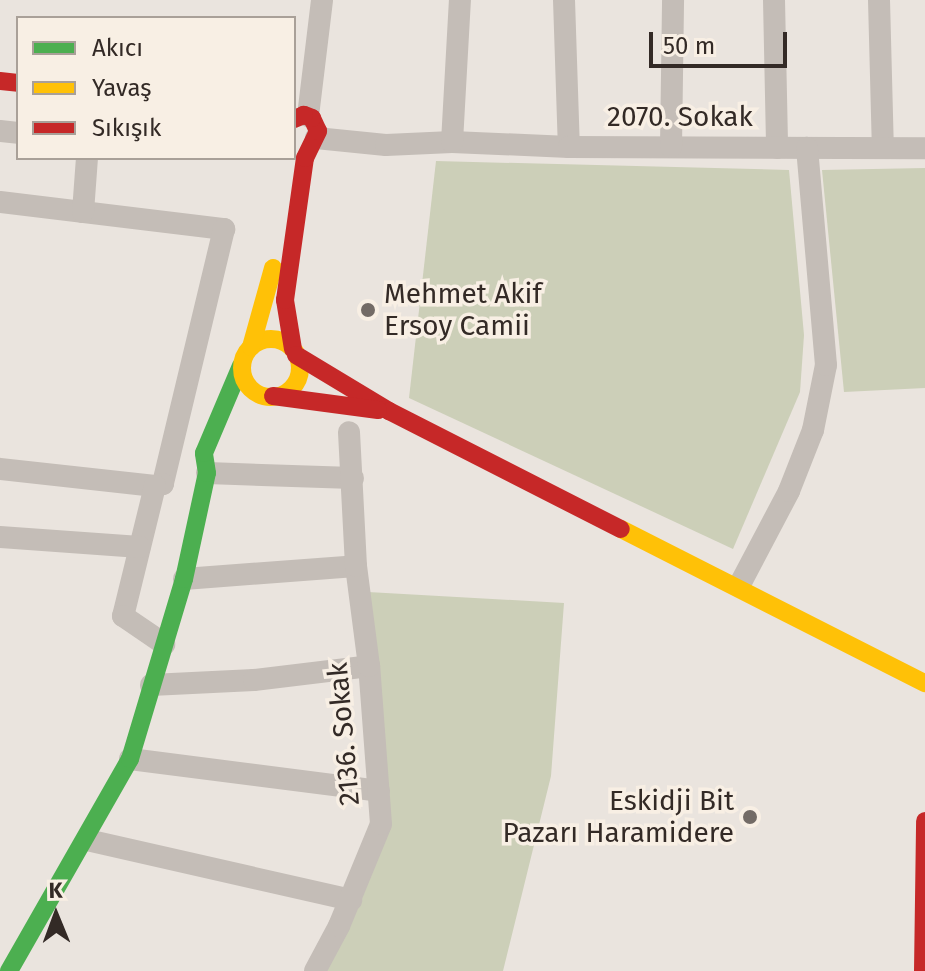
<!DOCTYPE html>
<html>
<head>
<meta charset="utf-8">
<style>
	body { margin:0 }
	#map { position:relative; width:925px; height:971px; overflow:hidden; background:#eae4de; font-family:"Fira Sans",sans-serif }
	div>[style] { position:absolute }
	.green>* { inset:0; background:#cccfb8 }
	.street>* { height:22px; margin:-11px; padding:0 11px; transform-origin:11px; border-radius:11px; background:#c4bdb7 }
	.fast>* { height:18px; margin:-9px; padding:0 9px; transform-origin:9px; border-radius:9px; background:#4caf50 }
	.slow>* { height:18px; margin:-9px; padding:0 9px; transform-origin:9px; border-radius:9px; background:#ffc107 }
	.slow>.ring { margin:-9px; padding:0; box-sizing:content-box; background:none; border:18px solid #ffc107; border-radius:50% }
	.jam>* { height:18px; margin:-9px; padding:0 9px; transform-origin:9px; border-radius:9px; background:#c62828 }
	.dots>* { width:22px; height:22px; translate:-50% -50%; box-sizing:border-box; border:4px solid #f8efe4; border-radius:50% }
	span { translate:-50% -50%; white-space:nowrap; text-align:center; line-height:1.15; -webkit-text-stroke:7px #f8efe4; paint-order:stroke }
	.street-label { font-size:28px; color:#332a26 }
	.poi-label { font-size:28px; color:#332a26 }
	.left { translate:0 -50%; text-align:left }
	.right { translate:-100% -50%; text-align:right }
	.legend { position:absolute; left:16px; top:16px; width:280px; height:144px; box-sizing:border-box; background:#f8efe4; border:2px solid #a9a098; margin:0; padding:10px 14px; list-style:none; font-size:24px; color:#332a26 }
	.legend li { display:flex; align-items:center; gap:16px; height:40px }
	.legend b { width:40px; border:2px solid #a9a098 }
	.north { position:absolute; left:16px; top:875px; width:80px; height:80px; -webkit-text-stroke:6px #f8efe4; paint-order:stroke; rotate:359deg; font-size:22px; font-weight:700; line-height:32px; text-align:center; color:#332a26 }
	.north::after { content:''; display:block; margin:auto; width:28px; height:36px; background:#332a26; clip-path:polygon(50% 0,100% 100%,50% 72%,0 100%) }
	.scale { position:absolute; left:649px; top:32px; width:138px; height:36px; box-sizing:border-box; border:4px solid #332a26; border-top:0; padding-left:10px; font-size:24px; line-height:28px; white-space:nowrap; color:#332a26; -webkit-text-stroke:6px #f8efe4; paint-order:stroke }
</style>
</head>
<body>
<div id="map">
	<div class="green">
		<i style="clip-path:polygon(436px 161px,789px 170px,804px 335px,800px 392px,733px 549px,409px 398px)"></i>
		<i style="clip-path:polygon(925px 168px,925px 388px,844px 392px,822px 170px)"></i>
		<i style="clip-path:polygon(368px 592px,564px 603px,551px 776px,503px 971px,324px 971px,389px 824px)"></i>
	</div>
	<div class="street">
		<i style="left:564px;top:0;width:147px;rotate:88.1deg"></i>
		<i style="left:774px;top:0;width:148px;rotate:88.8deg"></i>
		<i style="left:879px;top:0;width:148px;rotate:88.5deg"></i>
		<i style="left:308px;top:116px;width:117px;rotate:-83.1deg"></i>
		<i style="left:0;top:131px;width:18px;rotate:6deg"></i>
		<i style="left:316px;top:138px;width:70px;rotate:5.7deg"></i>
		<i style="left:386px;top:145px;width:66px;rotate:-2.6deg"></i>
		<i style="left:452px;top:142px;width:117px;rotate:2.4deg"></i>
		<i style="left:569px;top:147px;width:356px;rotate:0.2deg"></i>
		<i style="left:452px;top:142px;width:142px;rotate:-86.8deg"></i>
		<i style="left:671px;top:147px;width:147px;rotate:-89.2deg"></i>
		<i style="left:0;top:202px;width:226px;rotate:6.9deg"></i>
		<i style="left:224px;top:229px;width:262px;rotate:103.5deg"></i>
		<i style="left:163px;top:484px;width:8px;rotate:166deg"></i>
		<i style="left:155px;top:486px;width:156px;rotate:-173.7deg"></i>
		<i style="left:83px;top:212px;width:54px;rotate:-85.8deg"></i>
		<i style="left:207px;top:473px;width:146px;rotate:2deg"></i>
		<i style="left:155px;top:486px;width:134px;rotate:103.8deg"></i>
		<i style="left:123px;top:616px;width:50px;rotate:34.3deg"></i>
		<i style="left:0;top:537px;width:140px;rotate:4.1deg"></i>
		<i style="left:184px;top:579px;width:172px;rotate:-4.3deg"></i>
		<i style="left:739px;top:586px;width:107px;rotate:-62.2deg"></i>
		<i style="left:789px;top:491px;width:66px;rotate:-68.5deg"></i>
		<i style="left:813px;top:430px;width:66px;rotate:-78.7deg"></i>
		<i style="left:826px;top:365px;width:218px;rotate:-95deg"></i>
		<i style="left:151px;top:685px;width:103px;rotate:-2.8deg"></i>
		<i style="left:254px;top:680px;width:116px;rotate:-6.9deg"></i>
		<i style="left:130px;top:759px;width:251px;rotate:7.3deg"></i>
		<i style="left:87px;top:840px;width:271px;rotate:12.8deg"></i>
		<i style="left:315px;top:971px;width:51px;rotate:-61.9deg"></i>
		<i style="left:339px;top:926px;width:110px;rotate:-67.6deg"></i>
		<i style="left:381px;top:824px;width:158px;rotate:-94.3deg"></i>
		<i style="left:369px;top:666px;width:101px;rotate:-97.4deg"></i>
		<i style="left:356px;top:566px;width:134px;rotate:-93deg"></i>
	</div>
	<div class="fast">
		<i style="left:9px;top:971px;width:244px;rotate:-60.3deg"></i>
		<i style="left:130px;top:759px;width:188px;rotate:-73.3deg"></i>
		<i style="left:184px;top:579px;width:108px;rotate:-77.8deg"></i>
		<i style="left:207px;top:473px;width:20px;rotate:-99deg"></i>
		<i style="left:204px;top:453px;width:95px;rotate:-67deg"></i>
	</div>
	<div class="slow">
		<i class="ring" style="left:242px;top:339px;width:40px;height:40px"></i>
		<i style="left:251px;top:347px;width:82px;rotate:-74.4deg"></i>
		<i style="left:621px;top:529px;width:341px;rotate:26.9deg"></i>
	</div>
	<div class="jam">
		<i style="left:0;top:81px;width:18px;rotate:6deg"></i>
		<i style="left:293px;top:349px;width:50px;rotate:-99.3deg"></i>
		<i style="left:285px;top:300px;width:143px;rotate:-82deg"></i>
		<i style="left:305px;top:158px;width:30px;rotate:-64deg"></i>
		<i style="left:318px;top:131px;width:14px;rotate:-115deg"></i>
		<i style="left:312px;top:118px;width:9px;rotate:-159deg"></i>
		<i style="left:304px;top:115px;width:11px;rotate:158deg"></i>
		<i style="left:296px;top:355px;width:109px;rotate:31.1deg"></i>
		<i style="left:389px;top:411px;width:260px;rotate:27deg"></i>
		<i style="left:273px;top:396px;width:106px;rotate:7.6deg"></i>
		<i style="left:923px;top:971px;width:150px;rotate:-89.2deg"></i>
	</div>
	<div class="dots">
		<i style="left:368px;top:310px;background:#736b66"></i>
		<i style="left:750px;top:817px;background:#736b66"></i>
	</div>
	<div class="street-label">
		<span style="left:680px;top:117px">2070. Sokak</span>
		<span style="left:344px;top:734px;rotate:-95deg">2136. Sokak</span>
	</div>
	<div class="poi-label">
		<span class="left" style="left:384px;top:310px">Mehmet Akif<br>Ersoy Camii</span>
		<span class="right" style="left:734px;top:817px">Eskidji Bit<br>Pazarı Haramidere</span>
	</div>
	<ul class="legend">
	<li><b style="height:10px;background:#4caf50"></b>Akıcı</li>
	<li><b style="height:10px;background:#ffc107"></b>Yavaş</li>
	<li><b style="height:10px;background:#c62828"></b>Sıkışık</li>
	</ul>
	<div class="north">K</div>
	<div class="scale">50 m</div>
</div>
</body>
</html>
